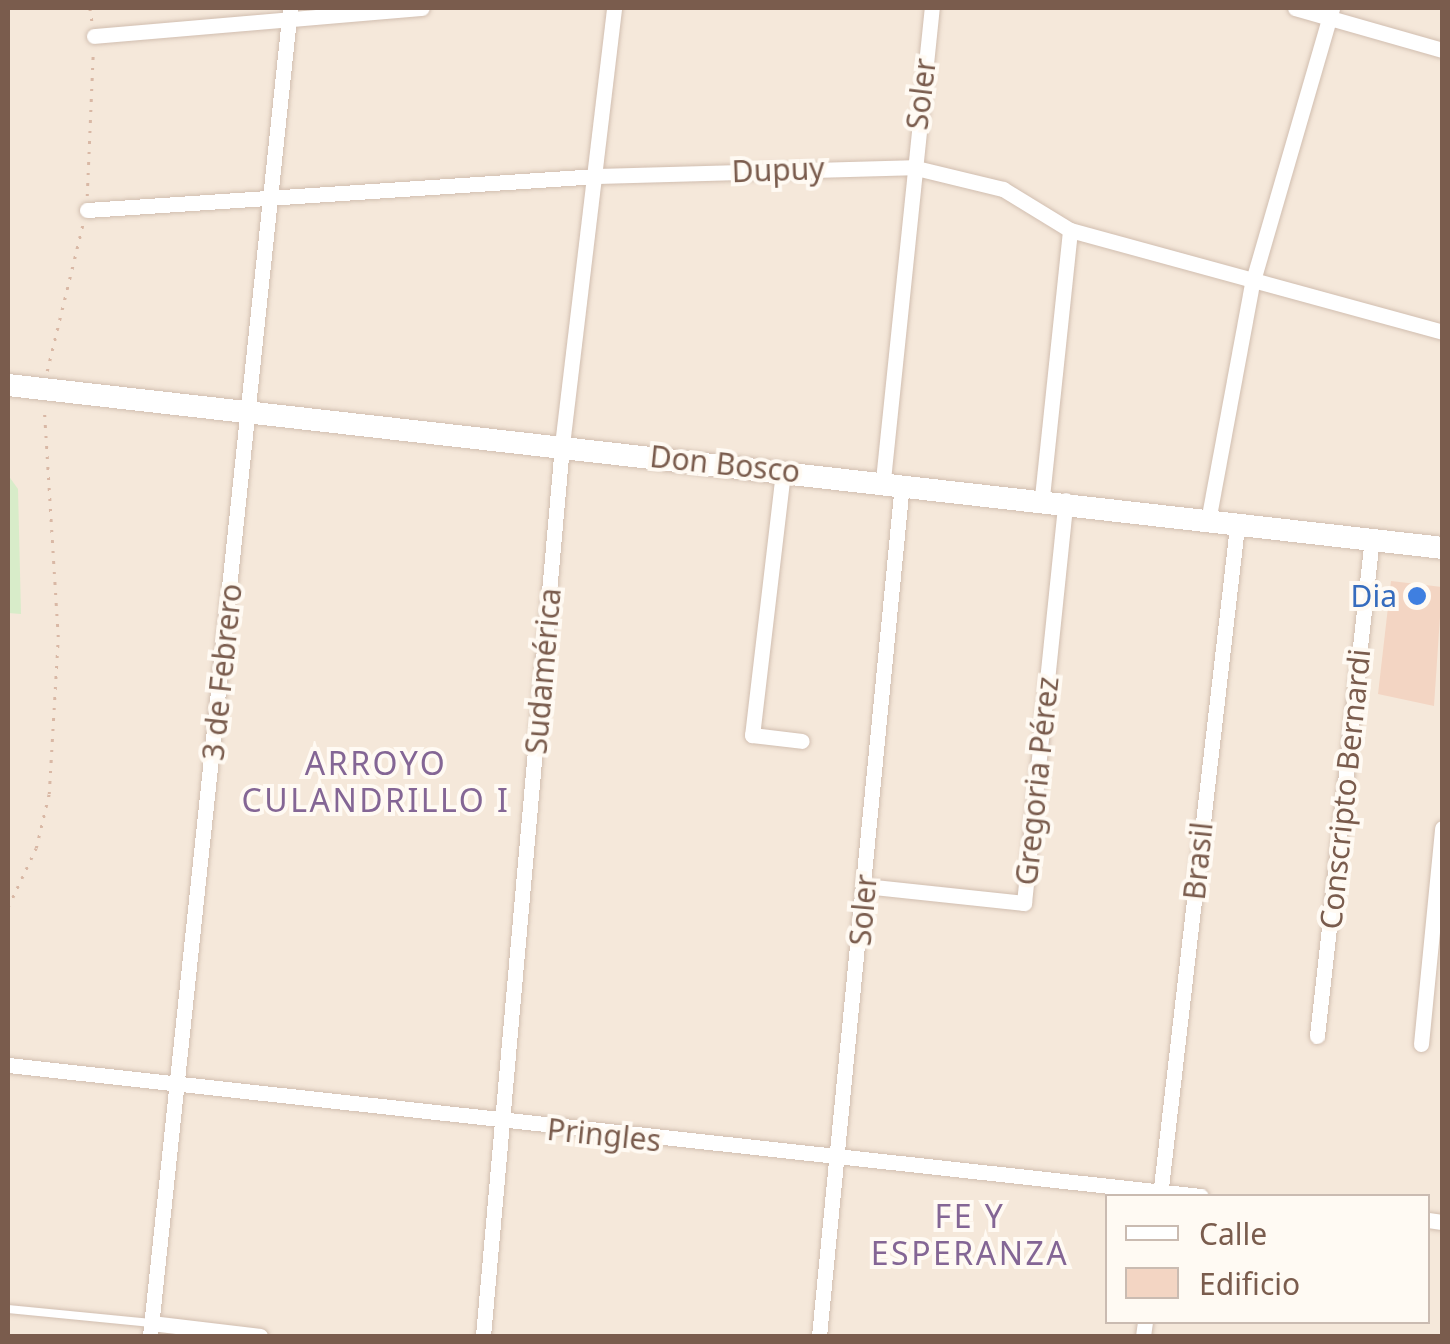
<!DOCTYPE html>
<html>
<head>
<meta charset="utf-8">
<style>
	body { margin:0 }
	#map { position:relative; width:1450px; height:1344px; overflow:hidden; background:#fdf6ec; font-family:"Noto Sans",sans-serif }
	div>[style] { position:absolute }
	.residential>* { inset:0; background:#f5e8da }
	.green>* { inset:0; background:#d8ecc9 }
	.building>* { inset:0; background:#f3d5c3 }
	.path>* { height:2.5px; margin-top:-1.25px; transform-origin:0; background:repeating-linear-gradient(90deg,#d9b8a5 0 2.5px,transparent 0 10.5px) }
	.roads { filter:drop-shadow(0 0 2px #d1beb0) drop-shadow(0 0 2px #d1beb0) }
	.lane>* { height:8px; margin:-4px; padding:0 4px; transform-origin:4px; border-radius:4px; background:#fff }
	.street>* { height:15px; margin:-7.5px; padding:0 7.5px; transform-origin:7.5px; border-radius:7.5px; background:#fff }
	.secondary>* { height:22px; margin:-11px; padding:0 11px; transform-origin:11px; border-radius:11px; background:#fff }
	.dots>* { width:28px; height:28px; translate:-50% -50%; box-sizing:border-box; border:5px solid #fffaf3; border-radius:50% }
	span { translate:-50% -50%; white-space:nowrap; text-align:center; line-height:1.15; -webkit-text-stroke:8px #fffaf3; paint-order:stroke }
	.street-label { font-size:30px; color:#7a5c4d }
	.shop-label { font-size:30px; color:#366cbe }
	.right { translate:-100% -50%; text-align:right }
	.neighbourhood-label { font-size:32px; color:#846695; letter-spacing:2.5px }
	.frame { position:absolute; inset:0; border:10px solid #7a5c4d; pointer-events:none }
	.legend { position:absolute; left:1105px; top:1194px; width:325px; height:130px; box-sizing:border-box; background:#fffaf3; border:2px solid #cabbb1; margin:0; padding:12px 18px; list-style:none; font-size:30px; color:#7a5c4d }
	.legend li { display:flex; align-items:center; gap:20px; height:50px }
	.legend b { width:50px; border:2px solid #cabbb1 }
</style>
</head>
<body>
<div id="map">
	<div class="residential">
		<i style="clip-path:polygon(evenodd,8px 8px,1442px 8px,1442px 1336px,8px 1336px,8px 8px,1108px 1196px,1428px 1196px,1428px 1322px,1108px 1322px,1108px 1196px)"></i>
	</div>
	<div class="green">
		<i style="clip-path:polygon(8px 475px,18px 489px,21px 614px,8px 613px)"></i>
	</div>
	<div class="building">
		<i style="clip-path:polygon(1391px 581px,1442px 587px,1434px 706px,1378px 694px)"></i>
	</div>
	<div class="path">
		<i style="left:90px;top:8px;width:13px;rotate:81deg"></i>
		<i style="left:87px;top:196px;width:142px;rotate:-87.6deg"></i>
		<i style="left:47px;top:371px;width:152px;rotate:-76.3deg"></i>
		<i style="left:8px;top:907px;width:65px;rotate:-64.6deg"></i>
		<i style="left:36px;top:848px;width:56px;rotate:-76.5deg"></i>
		<i style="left:49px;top:794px;width:157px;rotate:-86.7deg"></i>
		<i style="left:58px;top:637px;width:229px;rotate:-93.5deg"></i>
	</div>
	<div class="roads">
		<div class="lane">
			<i style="left:8px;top:1309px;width:144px;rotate:5.6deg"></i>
		</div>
		<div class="street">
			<i style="left:1295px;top:8px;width:153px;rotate:15.9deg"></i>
			<i style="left:94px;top:36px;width:329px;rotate:-4.9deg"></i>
			<i style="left:87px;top:210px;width:511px;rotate:-3.81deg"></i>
			<i style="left:597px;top:176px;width:315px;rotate:-1.6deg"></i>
			<i style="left:912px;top:167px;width:94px;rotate:13.6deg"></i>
			<i style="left:1003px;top:189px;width:79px;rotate:31.5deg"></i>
			<i style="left:1070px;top:230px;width:386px;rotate:15.3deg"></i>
			<i style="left:783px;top:472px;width:265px;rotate:96.7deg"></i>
			<i style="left:752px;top:735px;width:50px;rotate:6.8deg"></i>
			<i style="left:883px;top:480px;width:475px;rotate:-84.1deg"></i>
			<i style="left:1042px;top:497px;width:268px;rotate:-84deg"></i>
			<i style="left:1208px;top:521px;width:241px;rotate:-79.5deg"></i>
			<i style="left:1252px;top:284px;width:287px;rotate:-73.8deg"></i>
			<i style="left:865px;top:886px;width:160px;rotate:6.1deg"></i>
			<i style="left:1024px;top:903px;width:405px;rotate:-84.1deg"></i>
			<i style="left:1317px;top:1036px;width:498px;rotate:-83.7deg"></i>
			<i style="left:1421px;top:1044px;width:217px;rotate:-84.4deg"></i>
			<i style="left:8px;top:1065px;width:1200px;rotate:6.27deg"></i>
			<i style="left:1160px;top:1196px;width:674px;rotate:-83.44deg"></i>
			<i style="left:1428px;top:1220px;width:14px;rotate:8deg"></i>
			<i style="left:151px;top:1323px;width:110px;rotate:6.8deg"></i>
			<i style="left:150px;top:1336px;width:1335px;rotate:-83.98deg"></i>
			<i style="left:483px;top:1336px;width:894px;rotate:-84.93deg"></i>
			<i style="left:562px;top:445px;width:440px;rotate:-83.2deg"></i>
			<i style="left:819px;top:1336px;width:857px;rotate:-84.44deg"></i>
			<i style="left:1143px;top:1336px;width:14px;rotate:-82deg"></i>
		</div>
		<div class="secondary">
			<i style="left:8px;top:385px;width:1443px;rotate:6.48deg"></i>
		</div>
	</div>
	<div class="dots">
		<i style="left:1417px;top:596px;background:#3f7fe0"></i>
	</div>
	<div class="street-label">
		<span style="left:921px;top:94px;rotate:-83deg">Soler</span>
		<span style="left:778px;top:170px;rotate:-2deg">Dupuy</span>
		<span style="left:725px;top:464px;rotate:6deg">Don Bosco</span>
		<span style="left:543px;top:671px;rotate:-85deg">Sudamérica</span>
		<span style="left:222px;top:672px;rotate:-84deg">3 de Febrero</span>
		<span style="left:1037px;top:781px;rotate:-84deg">Gregoria Pérez</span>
		<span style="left:1345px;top:789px;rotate:-84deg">Conscripto Bernardi</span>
		<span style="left:1198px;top:861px;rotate:-84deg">Brasil</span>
		<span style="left:863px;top:910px;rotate:-85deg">Soler</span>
		<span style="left:604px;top:1135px;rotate:6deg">Pringles</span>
	</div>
	<div class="shop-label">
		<span class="right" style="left:1397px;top:596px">Dia</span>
	</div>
	<div class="neighbourhood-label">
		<span style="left:376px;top:782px">ARROYO<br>CULANDRILLO I</span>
		<span style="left:970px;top:1235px">FE Y<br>ESPERANZA</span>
	</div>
	<div class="frame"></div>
	<ul class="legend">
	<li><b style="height:12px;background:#fff"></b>Calle</li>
	<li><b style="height:28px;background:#f3d5c3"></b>Edificio</li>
	</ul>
</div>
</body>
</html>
